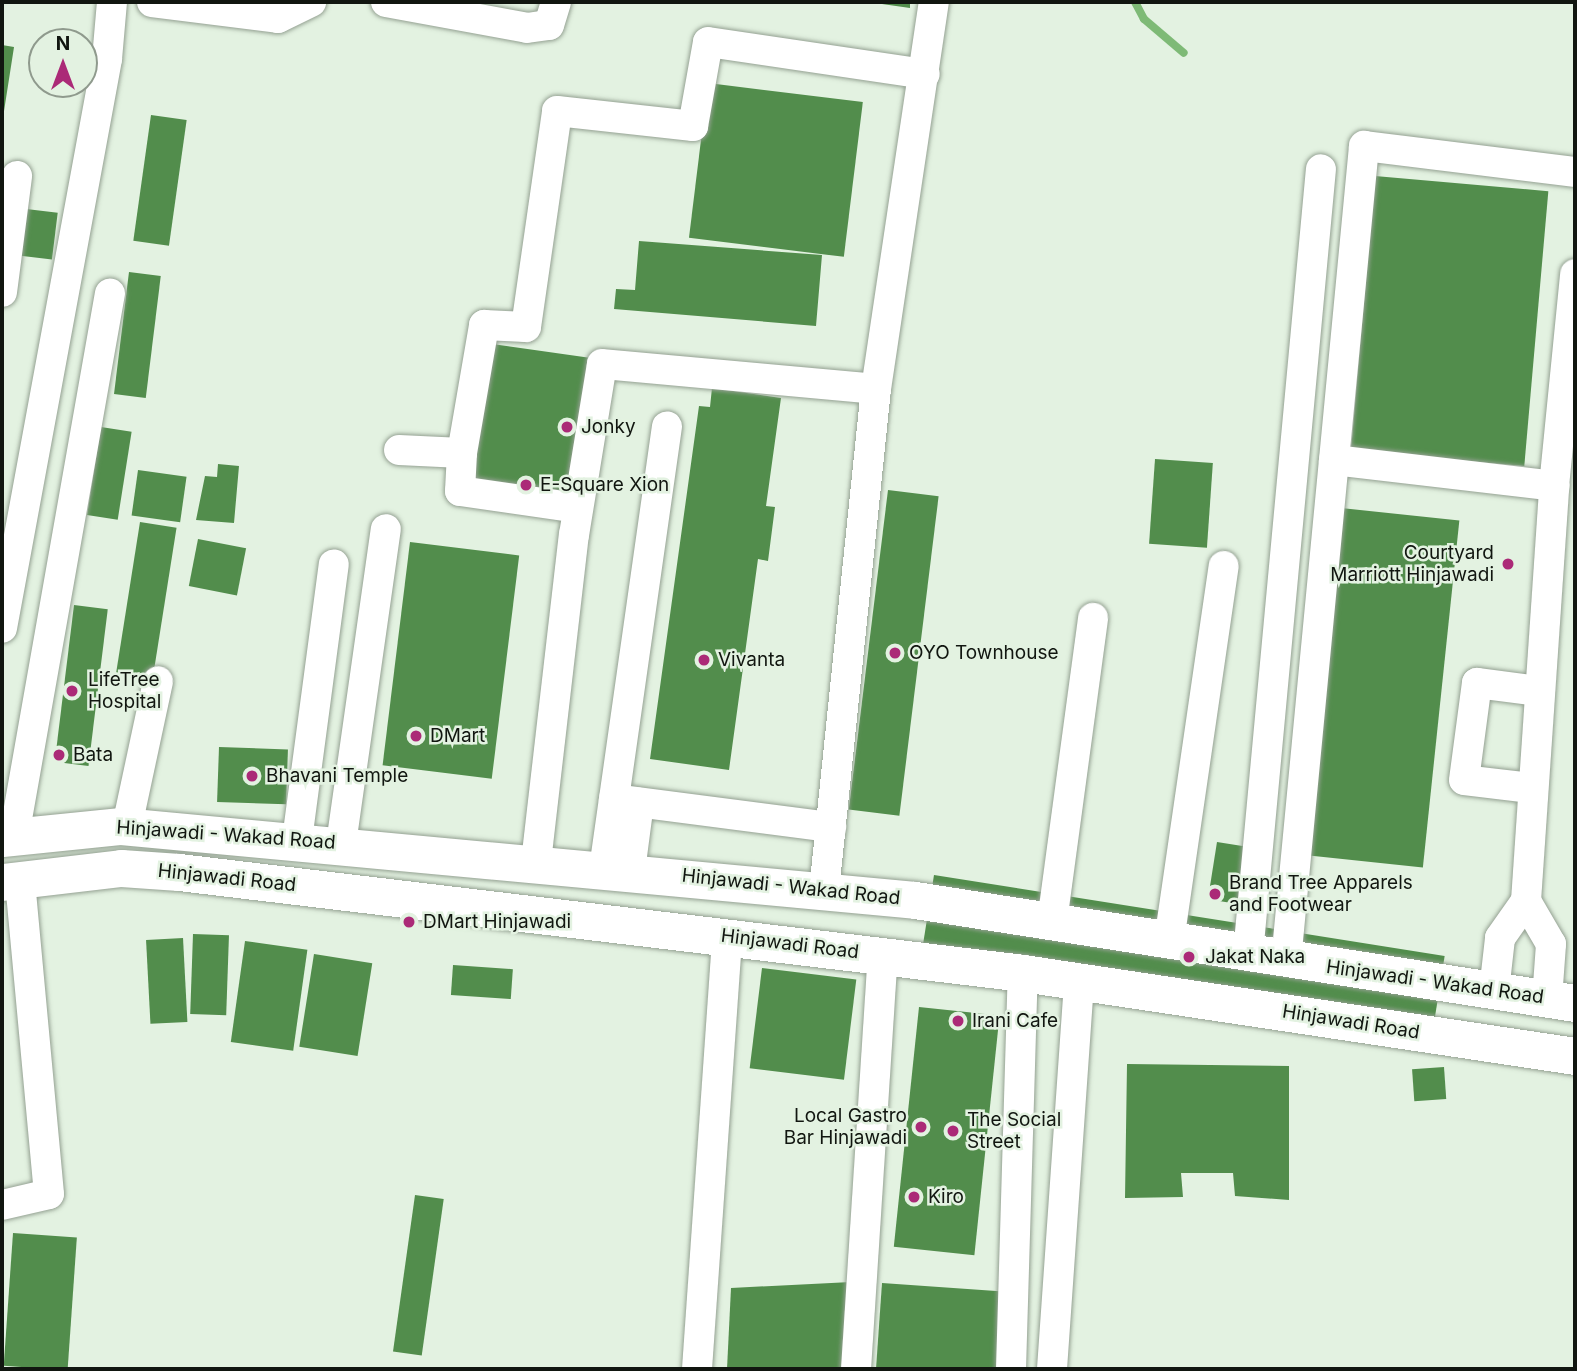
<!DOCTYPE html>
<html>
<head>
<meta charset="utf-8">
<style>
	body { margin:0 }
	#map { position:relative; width:1577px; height:1371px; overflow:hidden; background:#e3f2e1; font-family:Inter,sans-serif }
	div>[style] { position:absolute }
	.stream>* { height:8px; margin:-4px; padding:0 4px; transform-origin:4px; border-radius:4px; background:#7eba76 }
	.building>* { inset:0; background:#528d4c; transform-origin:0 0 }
	.roads { filter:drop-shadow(0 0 2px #94a192) drop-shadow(0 0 2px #94a192) }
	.minor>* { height:30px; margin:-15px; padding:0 15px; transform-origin:15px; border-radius:15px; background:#fff }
	.major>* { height:37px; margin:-18.5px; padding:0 18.5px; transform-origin:18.5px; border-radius:18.5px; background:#fff }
	.dots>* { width:19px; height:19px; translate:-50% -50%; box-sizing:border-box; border:4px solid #e3f2e1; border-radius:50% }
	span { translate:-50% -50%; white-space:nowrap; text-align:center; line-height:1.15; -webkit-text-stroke:5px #e3f2e1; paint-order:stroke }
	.poi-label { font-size:19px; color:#111610 }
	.left { translate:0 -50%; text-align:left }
	.right { translate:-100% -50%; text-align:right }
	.street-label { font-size:19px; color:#111610 }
	.frame { position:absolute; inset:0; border:4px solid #111610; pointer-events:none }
	.north { position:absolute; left:28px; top:28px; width:70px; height:70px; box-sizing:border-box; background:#e3f2e1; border:2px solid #8f9a8d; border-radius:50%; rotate:0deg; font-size:19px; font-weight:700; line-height:28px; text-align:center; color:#111610 }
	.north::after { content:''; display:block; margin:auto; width:24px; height:32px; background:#ab2a77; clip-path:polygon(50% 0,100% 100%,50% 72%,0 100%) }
</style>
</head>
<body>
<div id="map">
	<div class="stream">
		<i style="left:1135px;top:2px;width:19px;rotate:62deg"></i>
		<i style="left:1144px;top:19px;width:52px;rotate:40.4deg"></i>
	</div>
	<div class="building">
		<i style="clip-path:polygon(868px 2px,910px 2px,910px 8px)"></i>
		<i style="clip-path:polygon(2px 45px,14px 47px,4px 111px,2px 111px)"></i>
		<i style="left:708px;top:83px;width:156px;height:156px;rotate:7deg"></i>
		<i style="left:151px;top:115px;width:36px;height:127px;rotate:8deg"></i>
		<i style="left:1375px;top:176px;width:174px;height:276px;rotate:5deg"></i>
		<i style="left:18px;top:208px;width:40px;height:47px;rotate:7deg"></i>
		<i style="clip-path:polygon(639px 241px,822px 255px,816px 326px,614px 309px,616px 289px,635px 290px)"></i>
		<i style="left:129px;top:272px;width:32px;height:123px;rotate:7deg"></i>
		<i style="left:485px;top:343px;width:107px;height:148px;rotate:8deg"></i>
		<i style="clip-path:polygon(712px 388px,781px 398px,766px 506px,775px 507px,768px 561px,758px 559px,729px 770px,650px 759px,699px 406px,710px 407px)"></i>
		<i style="left:101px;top:427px;width:31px;height:89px;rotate:9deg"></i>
		<i style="left:1155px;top:459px;width:58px;height:85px;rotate:4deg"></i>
		<i style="clip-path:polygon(218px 464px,239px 466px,234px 523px,196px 520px,205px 476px,217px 477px)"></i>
		<i style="left:138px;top:470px;width:49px;height:46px;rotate:8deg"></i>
		<i style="left:888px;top:490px;width:51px;height:322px;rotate:7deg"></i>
		<i style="left:1341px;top:508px;width:119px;height:349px;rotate:6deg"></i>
		<i style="left:140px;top:522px;width:37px;height:152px;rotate:9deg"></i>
		<i style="left:198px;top:539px;width:49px;height:48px;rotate:11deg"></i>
		<i style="left:410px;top:542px;width:110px;height:225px;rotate:7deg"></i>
		<i style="left:74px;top:605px;width:34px;height:158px;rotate:7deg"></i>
		<i style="left:219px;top:747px;width:69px;height:55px;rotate:2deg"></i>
		<i style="left:1217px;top:842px;width:40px;height:58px;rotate:9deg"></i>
		<i style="left:934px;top:875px;width:517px;height:90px;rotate:9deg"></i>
		<i style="left:193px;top:934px;width:36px;height:80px;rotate:2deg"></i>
		<i style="left:183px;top:938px;width:84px;height:37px;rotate:87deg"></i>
		<i style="left:245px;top:941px;width:63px;height:102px;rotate:8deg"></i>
		<i style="left:314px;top:954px;width:59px;height:94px;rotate:9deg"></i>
		<i style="left:453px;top:965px;width:60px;height:30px;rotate:4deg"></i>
		<i style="left:762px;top:968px;width:95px;height:101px;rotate:7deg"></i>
		<i style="left:919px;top:1007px;width:81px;height:241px;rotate:6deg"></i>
		<i style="clip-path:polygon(1127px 1064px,1289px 1066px,1289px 1200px,1235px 1196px,1233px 1173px,1181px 1173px,1183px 1197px,1125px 1198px)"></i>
		<i style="left:1444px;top:1067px;width:32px;height:32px;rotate:86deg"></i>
		<i style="left:415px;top:1195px;width:29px;height:158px;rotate:8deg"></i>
		<i style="left:13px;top:1233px;width:64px;height:133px;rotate:4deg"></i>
		<i style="clip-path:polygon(851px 1282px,841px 1369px,727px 1369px,731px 1288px)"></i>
		<i style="left:882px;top:1283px;width:125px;height:86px;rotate:4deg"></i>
	</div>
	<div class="roads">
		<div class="minor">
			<i style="left:152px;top:2px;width:127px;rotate:7.2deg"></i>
			<i style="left:278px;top:18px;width:37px;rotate:-26deg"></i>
			<i style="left:386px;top:2px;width:143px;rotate:10.4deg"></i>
			<i style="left:527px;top:28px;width:22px;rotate:-8deg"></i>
			<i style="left:549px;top:25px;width:24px;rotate:-73deg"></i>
			<i style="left:2px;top:292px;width:117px;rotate:-82.6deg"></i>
			<i style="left:399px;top:450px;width:63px;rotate:2.7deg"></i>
			<i style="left:462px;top:453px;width:130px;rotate:-80.2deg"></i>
			<i style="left:484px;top:325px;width:42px;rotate:2.7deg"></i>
			<i style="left:526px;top:327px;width:218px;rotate:-81.8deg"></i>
			<i style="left:557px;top:111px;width:137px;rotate:6.3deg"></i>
			<i style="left:693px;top:126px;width:85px;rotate:-79.9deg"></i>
			<i style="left:708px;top:42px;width:219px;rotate:8.4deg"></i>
			<i style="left:462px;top:453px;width:38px;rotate:93deg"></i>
			<i style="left:460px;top:491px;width:119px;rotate:8.2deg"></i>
			<i style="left:1334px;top:460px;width:222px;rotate:6.7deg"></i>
			<i style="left:2px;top:628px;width:579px;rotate:-79.54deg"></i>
			<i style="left:107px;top:59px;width:57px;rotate:-85deg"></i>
			<i style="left:1531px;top:788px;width:67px;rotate:-173.2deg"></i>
			<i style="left:1464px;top:780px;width:98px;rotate:-82.4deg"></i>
			<i style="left:1477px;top:683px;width:63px;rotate:7.4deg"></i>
			<i style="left:614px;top:799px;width:219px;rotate:7.4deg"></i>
			<i style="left:127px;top:826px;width:148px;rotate:-77.9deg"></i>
			<i style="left:14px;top:836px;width:551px;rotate:-79.97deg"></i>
			<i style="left:297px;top:840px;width:278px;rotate:-82.4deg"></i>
			<i style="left:341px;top:844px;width:318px;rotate:-81.9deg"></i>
			<i style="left:536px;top:862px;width:329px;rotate:-83.4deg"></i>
			<i style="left:574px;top:535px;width:173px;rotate:-80.7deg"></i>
			<i style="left:602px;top:364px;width:275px;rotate:5.2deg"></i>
			<i style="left:604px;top:869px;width:447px;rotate:-81.9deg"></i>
			<i style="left:630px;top:871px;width:69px;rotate:-82.5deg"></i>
			<i style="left:824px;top:891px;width:505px;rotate:-84.09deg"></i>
			<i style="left:876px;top:389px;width:391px;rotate:-81.5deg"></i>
			<i style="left:1052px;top:922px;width:307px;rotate:-82.3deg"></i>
			<i style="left:1169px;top:941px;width:379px;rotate:-81.7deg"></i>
			<i style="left:1248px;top:954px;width:788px;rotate:-84.69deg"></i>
			<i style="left:1286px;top:961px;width:819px;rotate:-84.53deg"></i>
			<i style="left:1364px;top:146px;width:213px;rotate:7deg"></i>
			<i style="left:1494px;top:991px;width:53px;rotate:-83.5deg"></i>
			<i style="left:1500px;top:938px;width:45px;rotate:-54.9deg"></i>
			<i style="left:1547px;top:999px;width:55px;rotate:-85.8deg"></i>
			<i style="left:1551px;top:944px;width:50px;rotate:-120.2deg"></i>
			<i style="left:1526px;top:901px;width:416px;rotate:-86.1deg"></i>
			<i style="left:1554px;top:486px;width:213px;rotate:-84.3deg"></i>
			<i style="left:2px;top:1205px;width:48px;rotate:-13.2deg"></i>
			<i style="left:49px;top:1194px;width:316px;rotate:-95.3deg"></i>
			<i style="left:697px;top:1369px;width:434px;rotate:-86deg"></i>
			<i style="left:856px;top:1369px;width:414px;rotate:-86.3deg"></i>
			<i style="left:1011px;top:1369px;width:396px;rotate:-88.3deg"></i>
			<i style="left:1052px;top:1369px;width:388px;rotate:-86deg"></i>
		</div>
		<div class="major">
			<i style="left:2px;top:838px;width:120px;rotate:-5.8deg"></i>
			<i style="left:121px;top:826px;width:797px;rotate:5.32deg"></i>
			<i style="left:915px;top:900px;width:668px;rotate:8.87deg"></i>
			<i style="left:2px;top:882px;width:120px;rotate:-6.7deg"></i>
			<i style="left:121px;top:868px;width:58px;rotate:3.9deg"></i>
			<i style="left:179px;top:872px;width:850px;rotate:6.82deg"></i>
			<i style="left:1023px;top:973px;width:558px;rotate:8.55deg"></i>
		</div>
	</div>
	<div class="dots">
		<i style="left:567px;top:427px;background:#ab2a77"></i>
		<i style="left:526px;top:485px;background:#ab2a77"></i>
		<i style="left:1508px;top:564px;background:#ab2a77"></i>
		<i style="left:895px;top:653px;background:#ab2a77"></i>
		<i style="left:704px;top:660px;background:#ab2a77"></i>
		<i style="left:72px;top:691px;background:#ab2a77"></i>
		<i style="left:416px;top:736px;background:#ab2a77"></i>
		<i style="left:59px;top:755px;background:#ab2a77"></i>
		<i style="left:252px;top:776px;background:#ab2a77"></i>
		<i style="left:1215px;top:894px;background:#ab2a77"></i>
		<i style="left:409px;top:922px;background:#ab2a77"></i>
		<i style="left:1189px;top:957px;background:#ab2a77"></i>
		<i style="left:958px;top:1021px;background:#ab2a77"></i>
		<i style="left:921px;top:1127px;background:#ab2a77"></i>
		<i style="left:953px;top:1131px;background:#ab2a77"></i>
		<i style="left:914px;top:1197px;background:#ab2a77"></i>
	</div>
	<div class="poi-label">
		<span class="left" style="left:581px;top:427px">Jonky</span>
		<span class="left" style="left:540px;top:485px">E-Square Xion</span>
		<span class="right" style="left:1494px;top:564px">Courtyard<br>Marriott Hinjawadi</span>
		<span class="left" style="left:909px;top:653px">OYO Townhouse</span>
		<span class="left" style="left:718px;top:660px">Vivanta</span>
		<span class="left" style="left:88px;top:691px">LifeTree<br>Hospital</span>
		<span class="left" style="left:430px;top:736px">DMart</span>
		<span class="left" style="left:73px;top:755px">Bata</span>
		<span class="left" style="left:266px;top:776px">Bhavani Temple</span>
		<span class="left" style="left:1229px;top:894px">Brand Tree Apparels<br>and Footwear</span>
		<span class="left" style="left:423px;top:922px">DMart Hinjawadi</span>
		<span class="left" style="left:1205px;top:957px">Jakat Naka</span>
		<span class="left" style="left:972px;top:1021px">Irani Cafe</span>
		<span class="right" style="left:907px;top:1127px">Local Gastro<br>Bar Hinjawadi</span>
		<span class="left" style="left:967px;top:1131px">The Social<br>Street</span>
		<span class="left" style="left:928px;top:1197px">Kiro</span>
	</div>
	<div class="street-label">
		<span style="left:226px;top:835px;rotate:4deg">Hinjawadi - Wakad Road</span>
		<span style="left:227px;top:878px;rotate:6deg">Hinjawadi Road</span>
		<span style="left:791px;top:887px;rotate:6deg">Hinjawadi - Wakad Road</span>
		<span style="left:790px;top:944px;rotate:7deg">Hinjawadi Road</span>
		<span style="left:1435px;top:982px;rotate:8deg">Hinjawadi - Wakad Road</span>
		<span style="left:1351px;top:1022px;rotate:9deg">Hinjawadi Road</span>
	</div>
	<div class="frame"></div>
	<div class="north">N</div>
</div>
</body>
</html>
